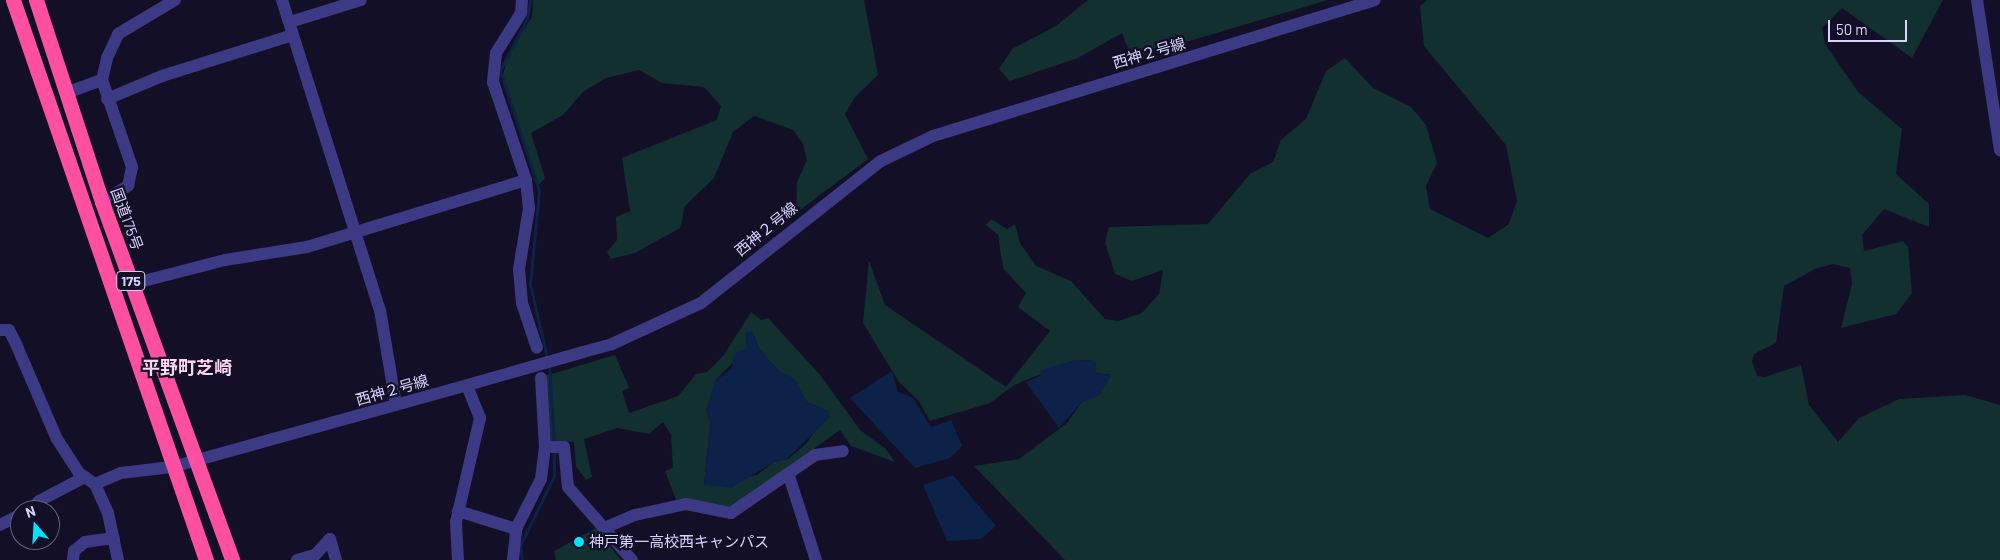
<!DOCTYPE html>
<html>
<head>
<meta charset="utf-8">
<style>
	body { margin:0 }
	#map { position:relative; width:2000px; height:560px; overflow:hidden; background:#130f26; font-family:Barlow,"Noto Sans JP",sans-serif }
	div>[style] { position:absolute }
	.green>* { inset:0; background:#12302f }
	.water>* { inset:0; background:#0c2248 }
	.stream>* { height:3px; margin:-1.5px; padding:0 1.5px; transform-origin:1.5px; border-radius:1.5px; background:#0c2248 }
	.minor>* { height:12px; margin:-6px; padding:0 6px; transform-origin:6px; border-radius:6px; background:#3d3a85 }
	.highway>* { height:15px; margin:-7.5px; padding:0 7.5px; transform-origin:7.5px; border-radius:7.5px; background:#ff4fa3 }
	.minor-bridge>* { height:12px; margin:-6px; padding:0 6px; transform-origin:6px; border-radius:6px; background:#3d3a85 }
	.dots>* { width:14px; height:14px; translate:-50% -50%; box-sizing:border-box; border:2px solid #130f26; border-radius:50% }
	span { translate:-50% -50%; white-space:nowrap; text-align:center; line-height:1.15; -webkit-text-stroke:4.5px #130f26; paint-order:stroke }
	.shield-label span { padding:1px 4px; background:#130f26; border:1px solid; border-radius:4px; -webkit-text-stroke-width:0 }
	.shield-label { font-size:14px; color:#d9d4ff; font-weight:700 }
	.street-label { font-size:15px; color:#d9d4ff }
	.poi-label { font-size:15px; color:#d9d4ff }
	.left { translate:0 -50%; text-align:left }
	.quarter-label { font-size:18px; color:#ffd6f0; font-weight:700 }
	.north { position:absolute; left:10px; top:500px; width:50px; height:50px; box-sizing:border-box; background:#130f26; border:1px solid #625e7d; border-radius:50%; rotate:341deg; font-size:14px; font-weight:700; line-height:20px; text-align:center; color:#d9d4ff }
	.north::after { content:''; display:block; margin:auto; width:18px; height:22px; background:#00e5ff; clip-path:polygon(50% 0,100% 100%,50% 72%,0 100%) }
	.scale { position:absolute; left:1828px; top:20px; width:79px; height:22px; box-sizing:border-box; border:2px solid #d9d4ff; border-top:0; padding-left:6px; font-size:15px; line-height:18px; white-space:nowrap; color:#d9d4ff; -webkit-text-stroke:4px #130f26; paint-order:stroke }
</style>
</head>
<body>
<div id="map">
	<div class="green">
		<i style="clip-path:polygon(533px 0,864px 0,878px 75px,855px 97px,845px 114px,868px 159px,796px 213px,797px 182px,807px 160px,803px 144px,793px 130px,754px 116px,733px 132px,714px 178px,685px 206px,680px 228px,635px 253px,611px 259px,607px 252px,617px 240px,616px 217px,630px 211px,622px 158px,717px 120px,721px 106px,704px 87px,662px 83px,639px 70px,606px 78px,584px 91px,563px 115px,531px 133px,545px 178px,537px 187px,502px 80px,507px 57px,532px 17px)"></i>
		<i style="clip-path:polygon(1088px 0,1328px 0,1132px 58px,1122px 33px,1078px 58px,1010px 81px,999px 69px,1012px 49px,1056px 26px)"></i>
		<i style="clip-path:polygon(1427px 0,1943px 0,1912px 58px,1842px 8px,1822px 28px,1825px 44px,1858px 92px,1902px 129px,1896px 174px,1929px 204px,1929px 227px,1884px 209px,1862px 235px,1864px 251px,1903px 241px,1908px 247px,1912px 293px,1896px 314px,1841px 328px,1852px 284px,1850px 268px,1833px 264px,1815px 269px,1784px 286px,1776px 343px,1754px 354px,1752px 361px,1757px 376px,1765px 377px,1801px 365px,1809px 405px,1838px 442px,1859px 418px,1899px 399px,1965px 395px,2000px 405px,2000px 560px,1065px 560px,974px 466px,1019px 459px,1067px 423px,1082px 402px,1102px 390px,1111px 375px,1096px 373px,1096px 361px,1075px 360px,1014px 385px,990px 403px,930px 421px,918px 400px,899px 382px,863px 323px,869px 261px,885px 305px,1006px 387px,1050px 331px,1018px 307px,1026px 293px,1003px 268px,998px 235px,986px 225px,991px 219px,1007px 229px,1015px 224px,1020px 243px,1036px 266px,1071px 281px,1105px 319px,1118px 321px,1142px 313px,1159px 294px,1163px 270px,1132px 281px,1115px 274px,1105px 242px,1109px 227px,1208px 224px,1250px 174px,1273px 162px,1281px 140px,1306px 119px,1326px 71px,1345px 58px,1373px 88px,1411px 107px,1426px 125px,1437px 163px,1426px 186px,1430px 209px,1488px 238px,1509px 224px,1517px 201px,1506px 145px,1424px 46px,1420px 6px)"></i>
		<i style="clip-path:polygon(evenodd,751px 312px,761px 320px,768px 318px,821px 376px,860px 430px,886px 449px,895px 462px,851px 446px,840px 430px,730px 508px,676px 500px,665px 471px,673px 468px,671px 435px,663px 422px,649px 434px,617px 428px,584px 439px,592px 477px,586px 480px,576px 466px,574px 442px,551px 441px,545px 376px,615px 355px,629px 388px,622px 391px,629px 413px,678px 396px,696px 374px,707px 372px,724px 355px,751px 312px,752px 331px,760px 350px,780px 372px,794px 379px,807px 402px,828px 411px,806px 444px,788px 459px,774px 462px,757px 475px,704px 485px,715px 381px,747px 348px,752px 331px)"></i>
		<i style="clip-path:polygon(596px 528px,621px 560px,556px 560px,554px 551px)"></i>
	</div>
	<div class="water">
		<i style="clip-path:polygon(752px 331px,760px 350px,780px 372px,794px 379px,807px 402px,828px 411px,830px 417px,787px 459px,774px 462px,731px 488px,704px 485px,710px 423px,706px 410px,715px 381px,732px 368px,734px 354px,747px 348px,745px 333px)"></i>
		<i style="clip-path:polygon(1075px 360px,1096px 361px,1096px 373px,1111px 375px,1100px 395px,1082px 402px,1059px 428px,1026px 382px,1040px 376px,1041px 370px)"></i>
		<i style="clip-path:polygon(892px 371px,898px 392px,913px 398px,931px 427px,951px 420px,962px 446px,950px 458px,915px 468px,850px 398px)"></i>
		<i style="clip-path:polygon(953px 475px,996px 526px,981px 539px,947px 541px,923px 485px)"></i>
	</div>
	<div class="stream">
		<i style="left:530px;top:0;width:19px;rotate:99deg"></i>
		<i style="left:527px;top:19px;width:58px;rotate:117.9deg"></i>
		<i style="left:500px;top:70px;width:127px;rotate:72.1deg"></i>
		<i style="left:539px;top:191px;width:93px;rotate:95.5deg"></i>
		<i style="left:530px;top:284px;width:76px;rotate:77.1deg"></i>
		<i style="left:549px;top:364px;width:81px;rotate:86.5deg"></i>
		<i style="left:522px;top:560px;width:14px;rotate:-98deg"></i>
		<i style="left:520px;top:546px;width:78px;rotate:-64.1deg"></i>
		<i style="left:554px;top:476px;width:25px;rotate:-90deg"></i>
	</div>
	<div class="minor">
		<i style="left:282px;top:0;width:325px;rotate:72.5deg"></i>
		<i style="left:380px;top:310px;width:96px;rotate:80.4deg"></i>
		<i style="left:522px;top:0;width:13px;rotate:94deg"></i>
		<i style="left:521px;top:13px;width:47px;rotate:122deg"></i>
		<i style="left:496px;top:53px;width:29px;rotate:96deg"></i>
		<i style="left:493px;top:82px;width:103px;rotate:71.4deg"></i>
		<i style="left:526px;top:180px;width:28px;rotate:84deg"></i>
		<i style="left:529px;top:208px;width:62px;rotate:99.3deg"></i>
		<i style="left:519px;top:269px;width:34px;rotate:85deg"></i>
		<i style="left:522px;top:303px;width:47px;rotate:71.6deg"></i>
		<i style="left:1977px;top:0;width:152px;rotate:81.3deg"></i>
		<i style="left:290px;top:22px;width:74px;rotate:-17.2deg"></i>
		<i style="left:66px;top:93px;width:38px;rotate:-20deg"></i>
		<i style="left:107px;top:99px;width:60px;rotate:-22.7deg"></i>
		<i style="left:162px;top:76px;width:137px;rotate:-17.4deg"></i>
		<i style="left:102px;top:202px;width:31px;rotate:-32deg"></i>
		<i style="left:128px;top:186px;width:19px;rotate:-78deg"></i>
		<i style="left:132px;top:167px;width:92px;rotate:-109deg"></i>
		<i style="left:102px;top:80px;width:23px;rotate:-77deg"></i>
		<i style="left:107px;top:58px;width:26px;rotate:-65deg"></i>
		<i style="left:118px;top:34px;width:66px;rotate:-30.8deg"></i>
		<i style="left:132px;top:284px;width:96px;rotate:-14.5deg"></i>
		<i style="left:225px;top:260px;width:83px;rotate:-9deg"></i>
		<i style="left:307px;top:247px;width:229px;rotate:-17deg"></i>
		<i style="left:0;top:330px;width:9px"></i>
		<i style="left:9px;top:330px;width:16px;rotate:63deg"></i>
		<i style="left:16px;top:344px;width:103px;rotate:66.7deg"></i>
		<i style="left:57px;top:439px;width:40px;rotate:57.1deg"></i>
		<i style="left:79px;top:473px;width:19px;rotate:35deg"></i>
		<i style="left:95px;top:484px;width:32px;rotate:66deg"></i>
		<i style="left:108px;top:513px;width:48px;rotate:78deg"></i>
		<i style="left:583px;top:352px;width:30px;rotate:-15deg"></i>
		<i style="left:612px;top:344px;width:98px;rotate:-24.7deg"></i>
		<i style="left:701px;top:303px;width:229px;rotate:-38.3deg"></i>
		<i style="left:881px;top:161px;width:58px;rotate:-25.7deg"></i>
		<i style="left:933px;top:136px;width:462px;rotate:-17.1deg"></i>
		<i style="left:541px;top:378px;width:69px;rotate:86.7deg"></i>
		<i style="left:545px;top:447px;width:19px"></i>
		<i style="left:564px;top:447px;width:40px;rotate:84.3deg"></i>
		<i style="left:568px;top:487px;width:97px;rotate:48.8deg"></i>
		<i style="left:789px;top:476px;width:88px;rotate:72.2deg"></i>
		<i style="left:95px;top:484px;width:28px;rotate:-23deg"></i>
		<i style="left:121px;top:473px;width:51px;rotate:-6.7deg"></i>
		<i style="left:172px;top:467px;width:318px;rotate:-15.5deg"></i>
		<i style="left:31px;top:510px;width:12px;rotate:-48deg"></i>
		<i style="left:39px;top:501px;width:52px;rotate:-27.6deg"></i>
		<i style="left:458px;top:511px;width:61px;rotate:17.2deg"></i>
		<i style="left:0;top:525px;width:22px;rotate:-27deg"></i>
		<i style="left:604px;top:528px;width:34px;rotate:-23deg"></i>
		<i style="left:635px;top:515px;width:52px;rotate:-12.2deg"></i>
		<i style="left:686px;top:504px;width:46px;rotate:11.3deg"></i>
		<i style="left:731px;top:513px;width:102px;rotate:-34.6deg"></i>
		<i style="left:815px;top:455px;width:28px;rotate:-8deg"></i>
		<i style="left:73px;top:560px;width:9px;rotate:-84deg"></i>
		<i style="left:74px;top:551px;width:14px;rotate:-39deg"></i>
		<i style="left:85px;top:542px;width:29px;rotate:-8deg"></i>
		<i style="left:297px;top:560px;width:19px;rotate:-16deg"></i>
		<i style="left:315px;top:555px;width:22px;rotate:-47deg"></i>
		<i style="left:330px;top:539px;width:22px;rotate:74deg"></i>
		<i style="left:458px;top:560px;width:38px;rotate:-93deg"></i>
		<i style="left:456px;top:522px;width:107px;rotate:-77deg"></i>
		<i style="left:480px;top:418px;width:35px;rotate:-112deg"></i>
		<i style="left:513px;top:560px;width:31px;rotate:-84deg"></i>
		<i style="left:516px;top:529px;width:56px;rotate:-63.4deg"></i>
		<i style="left:541px;top:479px;width:32px;rotate:-83deg"></i>
	</div>
	<div class="highway">
		<i style="left:13px;top:0;width:592px;rotate:70.98deg"></i>
		<i style="left:36px;top:0;width:213px;rotate:71.9deg"></i>
		<i style="left:102px;top:202px;width:381px;rotate:70deg"></i>
	</div>
	<div class="minor-bridge">
		<i style="left:478px;top:382px;width:109px;rotate:-15.9deg"></i>
	</div>
	<div class="dots">
		<i style="left:579px;top:542px;background:#00e5ff"></i>
	</div>
	<div class="shield-label">
		<span style="left:131px;top:281px">175</span>
	</div>
	<div class="street-label">
		<span style="left:1149px;top:53px;rotate:-16deg">西神２号線</span>
		<span style="left:127px;top:219px;rotate:70deg">国道175号</span>
		<span style="left:766px;top:229px;rotate:-39deg">西神２号線</span>
		<span style="left:392px;top:390px;rotate:-16deg">西神２号線</span>
	</div>
	<div class="poi-label">
		<span class="left" style="left:589px;top:542px">神戸第一高校西キャンパス</span>
	</div>
	<div class="quarter-label">
		<span style="left:187px;top:367px">平野町芝崎</span>
	</div>
	<div class="north">N</div>
	<div class="scale">50 m</div>
</div>
</body>
</html>
